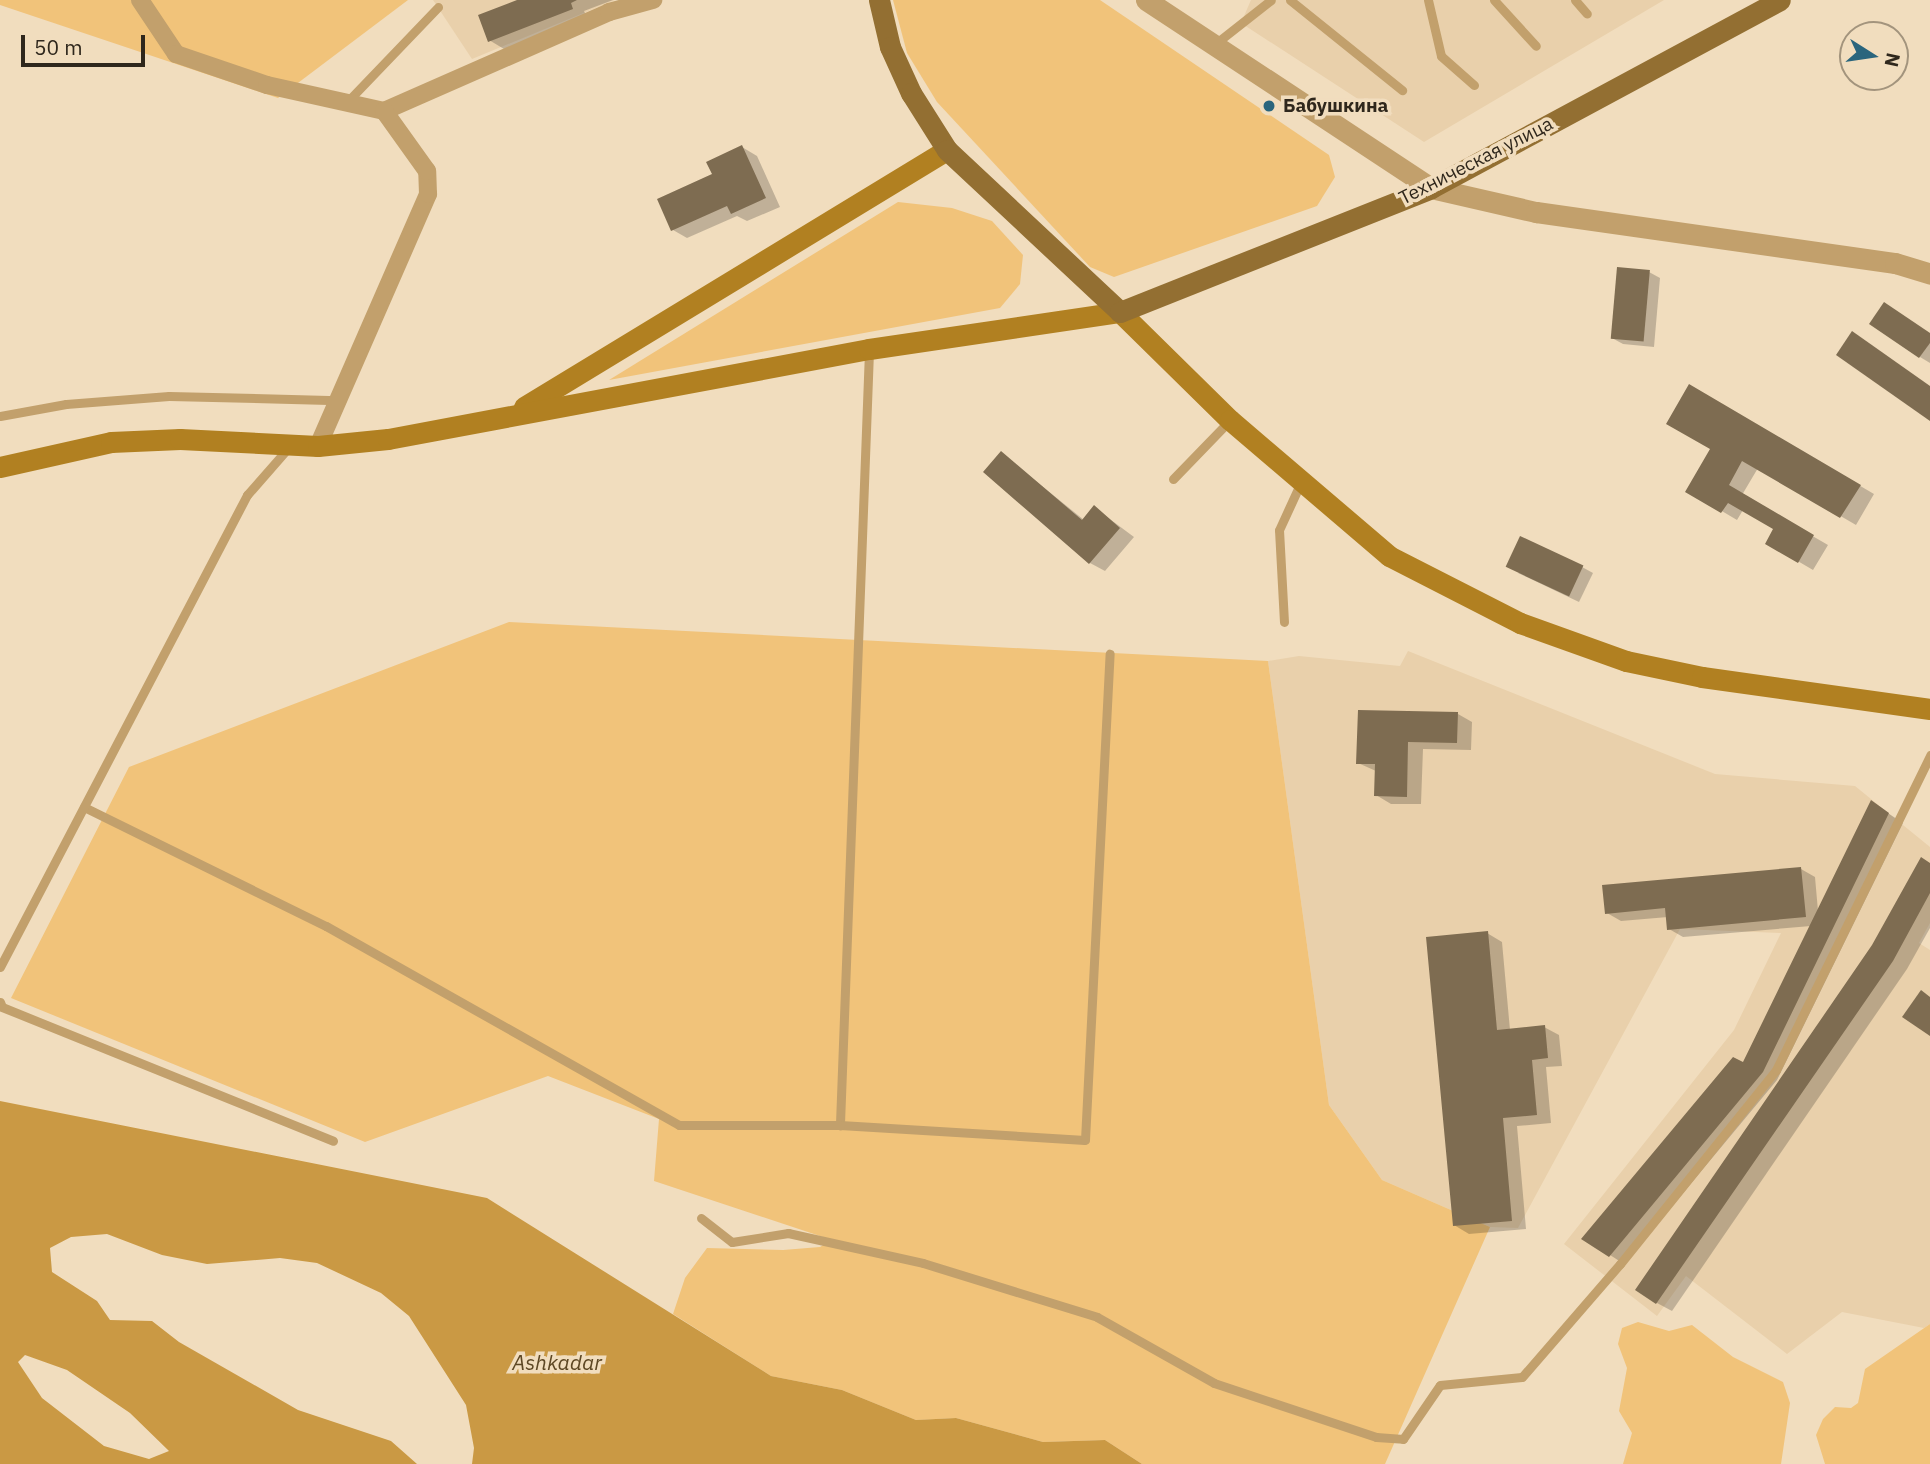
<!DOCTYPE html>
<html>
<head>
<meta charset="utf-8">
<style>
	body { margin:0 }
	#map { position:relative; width:1930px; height:1464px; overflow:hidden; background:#f1ddbe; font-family:"IBM Plex Sans",sans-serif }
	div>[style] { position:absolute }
	.built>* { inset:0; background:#e9d0ab }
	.green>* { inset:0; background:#f1c37a }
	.water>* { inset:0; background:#ca9944 }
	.shadow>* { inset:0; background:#0003 }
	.building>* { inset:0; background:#7e6c51; transform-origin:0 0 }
	.service>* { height:9px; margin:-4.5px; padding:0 4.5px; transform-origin:4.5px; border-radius:4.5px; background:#c2a06c }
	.minor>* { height:18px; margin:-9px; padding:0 9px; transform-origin:9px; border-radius:9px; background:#c2a06c }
	.tertiary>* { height:21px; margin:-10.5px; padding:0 10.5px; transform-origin:10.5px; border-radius:10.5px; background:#c2a06c }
	.secondary>* { height:21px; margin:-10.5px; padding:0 10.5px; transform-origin:10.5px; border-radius:10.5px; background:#b18021 }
	.primary>* { height:21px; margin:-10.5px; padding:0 10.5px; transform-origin:10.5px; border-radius:10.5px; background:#936f32 }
	.dots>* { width:19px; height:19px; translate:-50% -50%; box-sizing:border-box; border:4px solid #f1ddbe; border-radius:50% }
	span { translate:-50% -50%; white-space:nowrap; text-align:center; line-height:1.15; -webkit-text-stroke:7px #f1ddbe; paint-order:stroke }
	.poi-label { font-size:19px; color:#2f271c; font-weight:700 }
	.left { translate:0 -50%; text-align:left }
	.street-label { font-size:19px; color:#2f271c }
	.water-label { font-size:21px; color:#5d4724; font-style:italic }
	.north { position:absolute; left:1839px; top:21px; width:70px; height:70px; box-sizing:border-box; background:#f1ddbe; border:2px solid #a3947d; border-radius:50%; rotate:102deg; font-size:19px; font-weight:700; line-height:28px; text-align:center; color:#2f271c }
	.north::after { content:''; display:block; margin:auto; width:24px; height:32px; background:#2a657d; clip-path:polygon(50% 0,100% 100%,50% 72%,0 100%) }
	.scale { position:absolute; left:21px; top:35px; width:124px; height:32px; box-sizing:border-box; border:4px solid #2f271c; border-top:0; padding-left:9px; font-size:21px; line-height:24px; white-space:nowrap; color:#2f271c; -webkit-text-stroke:5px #f1ddbe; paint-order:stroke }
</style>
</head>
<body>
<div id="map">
	<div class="built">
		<i style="clip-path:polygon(433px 0,615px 0,472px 59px)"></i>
		<i style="clip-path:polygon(1251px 0,1664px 0,1424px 142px,1241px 23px)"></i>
		<i style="clip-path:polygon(1408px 651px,1715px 774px,1855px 786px,1930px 847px,1930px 923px,1919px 943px,1930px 950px,1930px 1324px,1924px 1328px,1842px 1312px,1787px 1354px,1686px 1276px,1657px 1316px,1564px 1244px,1734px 1030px,1781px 933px,1680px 929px,1518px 1228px,1490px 1227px,1382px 1180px,1329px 1105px,1268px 661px,1299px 656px,1400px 666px)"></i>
	</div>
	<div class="green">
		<i style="clip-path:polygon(0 0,408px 0,278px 98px,0 5px)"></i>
		<i style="clip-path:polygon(893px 0,1100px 0,1329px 155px,1335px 177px,1317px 206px,1114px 277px,1090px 267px,937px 102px,907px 53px)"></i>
		<i style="clip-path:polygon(898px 202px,952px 208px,992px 221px,1023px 255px,1020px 284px,1000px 308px,609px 380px)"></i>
		<i style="clip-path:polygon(509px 622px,1268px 661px,1329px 1105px,1382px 1180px,1490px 1227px,1385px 1464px,1142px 1464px,1105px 1440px,1043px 1442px,956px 1418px,916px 1420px,842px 1390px,771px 1376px,673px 1314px,685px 1278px,707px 1248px,783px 1250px,820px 1247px,832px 1240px,654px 1181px,659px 1119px,548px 1076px,365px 1142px,11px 998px,129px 767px)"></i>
		<i style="clip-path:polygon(1638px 1322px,1669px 1331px,1692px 1325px,1733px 1357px,1783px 1382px,1790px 1403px,1781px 1464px,1623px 1464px,1632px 1433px,1619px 1411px,1627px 1368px,1618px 1344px,1622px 1328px)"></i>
		<i style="clip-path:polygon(1930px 1324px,1930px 1464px,1825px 1464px,1816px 1435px,1823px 1419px,1835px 1407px,1851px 1408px,1858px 1403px,1865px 1369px)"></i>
	</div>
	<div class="water">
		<i style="clip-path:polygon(evenodd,0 1101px,487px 1198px,771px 1376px,842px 1390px,916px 1420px,956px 1418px,1043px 1442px,1105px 1440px,1142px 1464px,472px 1464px,474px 1448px,466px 1405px,409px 1316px,381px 1293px,317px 1263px,280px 1258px,207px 1264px,162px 1255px,107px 1234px,71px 1237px,50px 1248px,52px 1272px,97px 1301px,110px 1320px,152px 1321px,179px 1342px,298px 1410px,391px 1441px,417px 1464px,0 1464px,0 1101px,25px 1355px,67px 1370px,130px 1413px,169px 1451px,149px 1459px,104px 1446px,42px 1398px,18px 1362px,25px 1355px)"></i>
	</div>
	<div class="shadow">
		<i style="clip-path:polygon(522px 0,613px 0,584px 11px,587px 17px,504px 49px,489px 40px)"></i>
		<i style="clip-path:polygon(742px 147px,757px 156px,780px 207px,747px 221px,737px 216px,687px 238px,673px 230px,714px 174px)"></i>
		<i style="clip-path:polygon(1649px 272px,1660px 278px,1654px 347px,1623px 344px,1612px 338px)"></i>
		<i style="clip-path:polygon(1871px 324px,1930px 334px,1930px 363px,1920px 357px)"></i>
		<i style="clip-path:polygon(1690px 386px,1874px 494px,1856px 525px,1758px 468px,1742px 495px,1828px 545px,1813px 570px,1767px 543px,1776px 529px,1743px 510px,1737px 520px,1688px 491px,1712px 449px)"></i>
		<i style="clip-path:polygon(1001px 453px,1084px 520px,1095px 508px,1134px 537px,1105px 571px,1090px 563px)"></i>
		<i style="clip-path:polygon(1582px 567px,1593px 573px,1579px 602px,1518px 573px)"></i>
		<i style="clip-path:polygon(1458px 714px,1472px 722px,1471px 750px,1423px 749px,1421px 804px,1391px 804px,1376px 795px,1376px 771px,1358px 763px)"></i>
		<i style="clip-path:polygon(1871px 802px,1903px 823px,1777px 1080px,1624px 1264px,1610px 1255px,1744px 1064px,1811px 926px,1683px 937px,1669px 929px,1668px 917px,1621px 921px,1607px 913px,1801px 869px,1815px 877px,1818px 911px)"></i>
		<i style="clip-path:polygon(1930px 864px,1930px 928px,1907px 969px,1672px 1311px,1657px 1303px,1637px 1289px)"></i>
		<i style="clip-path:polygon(1487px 933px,1502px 942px,1510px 1030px,1544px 1027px,1559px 1035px,1562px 1066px,1546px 1067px,1551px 1123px,1517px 1126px,1526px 1229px,1469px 1234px,1454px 1225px)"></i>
	</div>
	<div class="building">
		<i style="clip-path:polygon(517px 0,577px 0,571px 3px,573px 9px,488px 42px,478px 15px)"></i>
		<i style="clip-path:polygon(742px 145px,766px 198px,731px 214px,727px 206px,671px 231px,657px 199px,712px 174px,706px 162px)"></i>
		<i style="left:1617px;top:267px;width:33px;height:72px;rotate:5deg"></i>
		<i style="clip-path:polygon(1884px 302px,1930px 333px,1930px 343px,1919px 358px,1869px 324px)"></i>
		<i style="clip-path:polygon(1852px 331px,1930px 386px,1930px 421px,1836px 355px)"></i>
		<i style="clip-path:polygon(1689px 384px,1861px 485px,1840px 518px,1742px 461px,1729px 485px,1814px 535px,1798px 563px,1765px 544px,1773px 529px,1728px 503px,1721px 513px,1685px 492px,1710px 449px,1666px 424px)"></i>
		<i style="clip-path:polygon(1001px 451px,1082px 520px,1094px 505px,1120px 528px,1089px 564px,983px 472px)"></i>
		<i style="left:1520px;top:536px;width:70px;height:34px;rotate:25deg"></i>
		<i style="clip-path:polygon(1358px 710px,1458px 712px,1457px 743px,1408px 742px,1407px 797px,1374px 796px,1375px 764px,1356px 764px)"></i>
		<i style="clip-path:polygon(1871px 800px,1889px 813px,1763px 1072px,1609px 1257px,1581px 1239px,1733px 1057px,1743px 1062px)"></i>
		<i style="clip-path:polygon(1921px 857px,1930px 863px,1930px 893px,1893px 961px,1656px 1304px,1635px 1290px,1872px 945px)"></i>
		<i style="clip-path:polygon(1801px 867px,1806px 917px,1667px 930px,1665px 908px,1605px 914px,1602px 885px)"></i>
		<i style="clip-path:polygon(1488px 931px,1497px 1030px,1545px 1025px,1548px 1058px,1532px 1060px,1537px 1115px,1503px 1118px,1512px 1221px,1453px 1226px,1426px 937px)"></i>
		<i style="clip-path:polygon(1921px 990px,1930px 997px,1930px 1036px,1902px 1017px)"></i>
	</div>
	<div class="service">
		<i style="left:1290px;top:0;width:144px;rotate:38.8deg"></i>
		<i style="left:1428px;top:0;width:57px;rotate:76.9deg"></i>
		<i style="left:1441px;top:56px;width:44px;rotate:41.3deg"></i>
		<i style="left:1494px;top:0;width:62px;rotate:47.6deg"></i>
		<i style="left:1575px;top:0;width:18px;rotate:49deg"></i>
		<i style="left:1215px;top:44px;width:71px;rotate:-38.2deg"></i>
		<i style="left:346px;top:103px;width:133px;rotate:-46.2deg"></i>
		<i style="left:869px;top:351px;width:775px;rotate:92.15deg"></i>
		<i style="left:840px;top:1125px;width:245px;rotate:3.5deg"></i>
		<i style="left:1085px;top:1140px;width:487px;rotate:-87.1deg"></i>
		<i style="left:0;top:416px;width:67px;rotate:-10.3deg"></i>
		<i style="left:66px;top:404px;width:103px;rotate:-4.4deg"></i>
		<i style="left:169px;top:396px;width:169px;rotate:1.4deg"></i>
		<i style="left:1173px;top:479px;width:82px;rotate:-46deg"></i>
		<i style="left:1284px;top:622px;width:92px;rotate:-93.1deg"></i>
		<i style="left:1279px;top:530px;width:53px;rotate:-65.4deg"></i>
		<i style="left:84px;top:807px;width:270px;rotate:26.2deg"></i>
		<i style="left:326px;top:926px;width:405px;rotate:29.4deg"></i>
		<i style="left:679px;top:1125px;width:161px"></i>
		<i style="left:0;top:967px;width:533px;rotate:-62.38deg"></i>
		<i style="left:247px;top:495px;width:64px;rotate:-48.8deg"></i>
		<i style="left:0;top:1002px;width:5px;rotate:68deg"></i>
		<i style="left:2px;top:1007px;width:357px;rotate:22deg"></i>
		<i style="left:701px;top:1218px;width:39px;rotate:38deg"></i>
		<i style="left:732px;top:1242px;width:57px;rotate:-9.1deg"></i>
		<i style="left:788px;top:1233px;width:138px;rotate:12.5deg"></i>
		<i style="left:923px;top:1263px;width:182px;rotate:17.2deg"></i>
		<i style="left:1097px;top:1317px;width:134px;rotate:29.4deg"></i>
		<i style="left:1214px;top:1383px;width:171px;rotate:18.4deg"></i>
		<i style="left:1376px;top:1437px;width:27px;rotate:4deg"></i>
		<i style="left:1403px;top:1439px;width:65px;rotate:-55.6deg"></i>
		<i style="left:1440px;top:1385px;width:82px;rotate:-5.6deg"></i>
		<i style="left:1522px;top:1377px;width:150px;rotate:-49.1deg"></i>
		<i style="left:1620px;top:1264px;width:249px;rotate:-51.2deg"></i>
		<i style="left:1776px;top:1070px;width:351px;rotate:-63.9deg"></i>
	</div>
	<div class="minor">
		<i style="left:140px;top:0;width:65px;rotate:56.3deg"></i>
		<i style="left:176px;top:54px;width:96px;rotate:18.8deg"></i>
		<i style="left:267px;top:85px;width:120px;rotate:12.5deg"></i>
		<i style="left:384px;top:111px;width:246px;rotate:-23.7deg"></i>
		<i style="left:609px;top:12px;width:46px;rotate:-15.3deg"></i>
		<i style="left:318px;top:446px;width:275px;rotate:-66.4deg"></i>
		<i style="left:428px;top:194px;width:23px;rotate:-92deg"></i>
		<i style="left:427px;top:171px;width:74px;rotate:-125.6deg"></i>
	</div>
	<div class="tertiary">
		<i style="left:1146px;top:0;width:341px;rotate:33.4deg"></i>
		<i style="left:1431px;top:188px;width:108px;rotate:12.9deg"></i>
		<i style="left:1536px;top:212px;width:363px;rotate:8.1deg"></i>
		<i style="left:1895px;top:263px;width:37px;rotate:17deg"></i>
	</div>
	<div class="secondary">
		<i style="left:524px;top:407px;width:495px;rotate:-31.3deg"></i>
		<i style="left:0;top:467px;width:114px;rotate:-12.7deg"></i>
		<i style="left:111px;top:442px;width:69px;rotate:-2.5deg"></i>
		<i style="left:180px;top:439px;width:138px;rotate:2.9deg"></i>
		<i style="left:318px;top:446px;width:70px;rotate:-5.7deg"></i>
		<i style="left:388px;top:439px;width:489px;rotate:-10.6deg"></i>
		<i style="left:869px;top:349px;width:254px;rotate:-8.4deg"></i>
		<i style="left:1120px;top:312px;width:154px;rotate:44.5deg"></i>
		<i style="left:1230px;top:420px;width:209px;rotate:40.5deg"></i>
		<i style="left:1389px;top:556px;width:147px;rotate:27.1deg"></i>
		<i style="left:1520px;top:623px;width:113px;rotate:19.7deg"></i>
		<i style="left:1626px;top:661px;width:78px;rotate:11.9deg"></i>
		<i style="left:1702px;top:677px;width:230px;rotate:8deg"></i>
	</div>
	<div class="primary">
		<i style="left:879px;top:0;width:48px;rotate:76.8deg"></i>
		<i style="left:890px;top:47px;width:51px;rotate:65.5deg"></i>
		<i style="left:911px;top:93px;width:67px;rotate:57.7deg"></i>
		<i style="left:947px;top:150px;width:237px;rotate:43.1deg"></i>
		<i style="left:1120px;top:312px;width:335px;rotate:-21.7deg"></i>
		<i style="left:1431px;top:188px;width:396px;rotate:-28.3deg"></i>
	</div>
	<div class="dots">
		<i style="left:1269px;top:106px;background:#2a657d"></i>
	</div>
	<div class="poi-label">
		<span class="left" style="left:1283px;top:106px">Бабушкина</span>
	</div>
	<div class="street-label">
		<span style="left:1476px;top:161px;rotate:-27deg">Техническая улица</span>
	</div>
	<div class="water-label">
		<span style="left:557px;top:1362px">Ashkadar</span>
	</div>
	<div class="north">N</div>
	<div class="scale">50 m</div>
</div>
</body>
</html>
